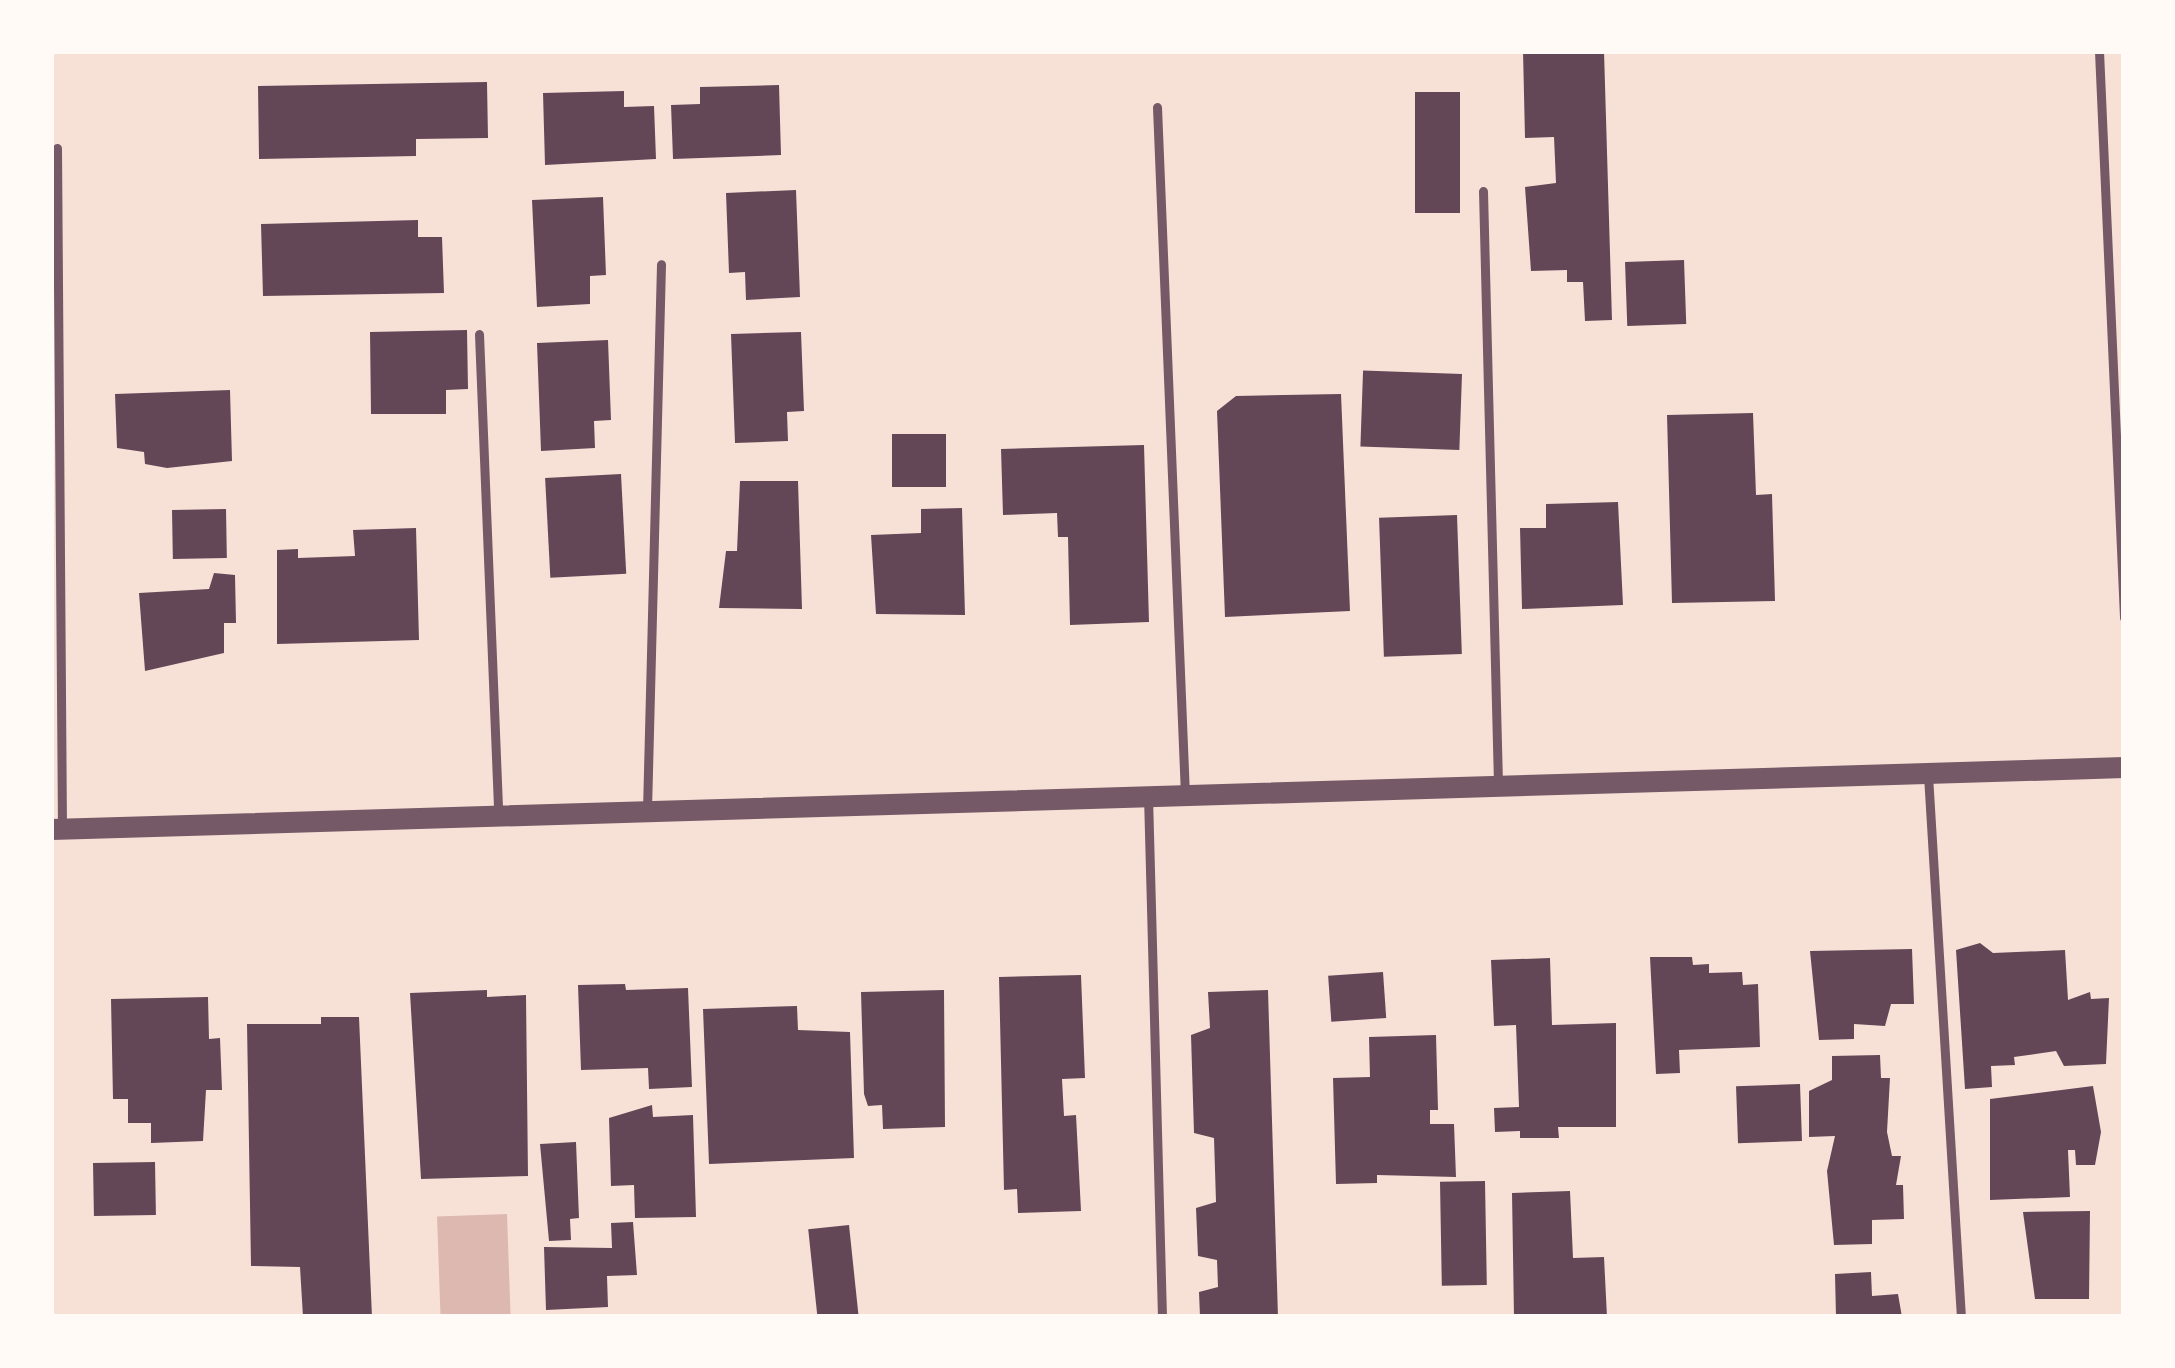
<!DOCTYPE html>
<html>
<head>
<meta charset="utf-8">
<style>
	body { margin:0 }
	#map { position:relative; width:2175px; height:1368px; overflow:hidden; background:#f7e1d7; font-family:"Archivo Narrow",sans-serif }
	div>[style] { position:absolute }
	.water>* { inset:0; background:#dcb8b0; transform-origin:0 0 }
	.building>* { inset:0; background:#644757; transform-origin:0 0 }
	.service>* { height:9px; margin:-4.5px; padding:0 4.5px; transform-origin:4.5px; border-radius:4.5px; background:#755966 }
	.tertiary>* { height:21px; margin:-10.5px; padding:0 10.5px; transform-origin:10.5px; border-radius:10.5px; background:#755966 }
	span { translate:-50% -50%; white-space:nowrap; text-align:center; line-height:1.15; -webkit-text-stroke:12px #fffaf5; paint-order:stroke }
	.frame { position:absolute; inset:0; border:54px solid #fffaf5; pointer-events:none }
</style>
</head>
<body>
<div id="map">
	<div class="water">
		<i style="left:507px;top:1214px;width:103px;height:70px;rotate:88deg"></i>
	</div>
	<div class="building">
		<i style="clip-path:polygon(1523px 51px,1604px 51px,1612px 320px,1585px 321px,1583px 282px,1567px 282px,1567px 270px,1531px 271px,1525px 187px,1556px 183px,1554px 137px,1525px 138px)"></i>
		<i style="clip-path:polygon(487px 82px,488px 138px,416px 139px,416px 156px,259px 159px,258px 86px)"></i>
		<i style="clip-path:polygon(779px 85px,781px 155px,673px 159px,671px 105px,700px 104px,700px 87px)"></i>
		<i style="clip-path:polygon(624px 91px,624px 107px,654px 106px,656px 159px,545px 165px,543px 93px)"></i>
		<i style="left:1415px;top:92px;width:45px;height:121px"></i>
		<i style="clip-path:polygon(796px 190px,800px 297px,746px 300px,745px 272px,729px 273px,726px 193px)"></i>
		<i style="clip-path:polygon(603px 197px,606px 275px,590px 276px,590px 304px,537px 307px,532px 200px)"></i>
		<i style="clip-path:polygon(418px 220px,418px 237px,442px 237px,444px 293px,263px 296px,261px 224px)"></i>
		<i style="left:1684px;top:260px;width:64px;height:59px;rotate:88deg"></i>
		<i style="clip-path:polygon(467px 330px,468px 389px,446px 390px,446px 414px,371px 414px,370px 332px)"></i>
		<i style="clip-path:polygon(801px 332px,804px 411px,787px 412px,788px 441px,735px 443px,731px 334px)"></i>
		<i style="clip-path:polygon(608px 340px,611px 420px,594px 421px,595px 448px,541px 451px,537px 343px)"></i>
		<i style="left:1462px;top:374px;width:76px;height:99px;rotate:92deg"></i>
		<i style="clip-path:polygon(230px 390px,232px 461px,167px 468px,145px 464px,144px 452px,117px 448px,115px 394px)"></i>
		<i style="clip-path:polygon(1341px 394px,1350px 611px,1225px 617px,1217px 411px,1236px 396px)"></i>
		<i style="clip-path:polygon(1753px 413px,1756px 495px,1772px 494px,1775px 601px,1672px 603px,1667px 415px)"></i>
		<i style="left:892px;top:434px;width:54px;height:53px"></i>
		<i style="clip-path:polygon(1144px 445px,1149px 622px,1070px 625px,1068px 537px,1058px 537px,1057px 513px,1003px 515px,1001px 449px)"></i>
		<i style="left:621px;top:474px;width:100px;height:76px;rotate:87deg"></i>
		<i style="clip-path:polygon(740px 481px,798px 481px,802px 609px,719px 608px,726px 551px,737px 551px)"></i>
		<i style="clip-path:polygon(1618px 502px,1623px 605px,1522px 609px,1520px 528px,1546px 528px,1546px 504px)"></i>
		<i style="clip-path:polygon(962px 508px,965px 615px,876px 614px,871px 535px,921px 533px,921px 509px)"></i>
		<i style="left:226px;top:509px;width:49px;height:54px;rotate:89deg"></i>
		<i style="left:1457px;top:515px;width:139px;height:78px;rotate:88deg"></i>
		<i style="clip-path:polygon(416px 528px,419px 640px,277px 644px,277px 550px,298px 549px,298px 558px,355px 556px,353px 530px)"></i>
		<i style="clip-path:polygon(214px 573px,235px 575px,236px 623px,224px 623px,224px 653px,145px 671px,139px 593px,209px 589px)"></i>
		<i style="clip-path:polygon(1980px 943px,1993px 953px,2065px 950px,2068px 1000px,2090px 992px,2091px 999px,2109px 998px,2106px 1064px,2064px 1066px,2056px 1051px,2014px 1057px,2015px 1065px,1991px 1066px,1992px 1087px,1965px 1089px,1956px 950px)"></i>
		<i style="clip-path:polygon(1912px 949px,1914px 1004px,1891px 1004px,1885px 1026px,1854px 1024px,1854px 1039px,1819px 1040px,1810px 951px)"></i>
		<i style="clip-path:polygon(1650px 957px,1692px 957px,1693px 965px,1709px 964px,1709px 973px,1742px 972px,1743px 985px,1758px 984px,1760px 1047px,1679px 1050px,1680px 1073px,1656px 1074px)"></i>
		<i style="clip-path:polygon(1550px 958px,1552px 1025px,1616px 1023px,1616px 1127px,1558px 1127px,1559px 1138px,1520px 1138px,1520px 1131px,1495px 1132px,1494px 1108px,1519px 1107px,1516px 1025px,1494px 1026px,1491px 960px)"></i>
		<i style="left:1383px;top:972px;width:46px;height:55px;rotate:86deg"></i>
		<i style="clip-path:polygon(1081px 975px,1085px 1078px,1062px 1079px,1064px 1116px,1076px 1115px,1081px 1211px,1018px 1213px,1017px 1189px,1004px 1190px,999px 977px)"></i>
		<i style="clip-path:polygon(625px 984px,626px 990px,688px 988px,692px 1087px,649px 1089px,648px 1068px,581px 1070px,578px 985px)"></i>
		<i style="clip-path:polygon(487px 990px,487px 997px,526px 995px,528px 1176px,421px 1179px,410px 993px)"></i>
		<i style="clip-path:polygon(944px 990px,945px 1127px,883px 1129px,882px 1105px,868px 1106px,864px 1094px,861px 992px)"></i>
		<i style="clip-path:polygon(1268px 990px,1278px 1317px,1200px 1317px,1199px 1292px,1218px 1287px,1217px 1260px,1198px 1256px,1196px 1208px,1216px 1202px,1214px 1138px,1194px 1133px,1191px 1035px,1210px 1028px,1208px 992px)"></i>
		<i style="clip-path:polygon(208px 997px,209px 1039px,220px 1038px,222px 1090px,206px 1090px,203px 1141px,151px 1143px,151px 1123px,128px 1123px,128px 1099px,113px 1099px,111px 999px)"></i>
		<i style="clip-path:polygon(797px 1006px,798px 1030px,850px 1032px,854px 1158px,709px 1164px,703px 1009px)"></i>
		<i style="clip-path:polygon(321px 1017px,359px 1017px,372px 1317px,303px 1317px,300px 1267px,251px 1266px,247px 1024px,321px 1024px)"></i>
		<i style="clip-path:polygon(1436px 1035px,1438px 1110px,1430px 1110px,1430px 1124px,1454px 1124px,1456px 1177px,1377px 1175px,1377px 1183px,1336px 1184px,1333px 1078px,1370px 1077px,1369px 1037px)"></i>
		<i style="clip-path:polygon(1880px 1055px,1881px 1078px,1890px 1078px,1887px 1132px,1892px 1156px,1901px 1156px,1896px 1185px,1903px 1185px,1904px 1219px,1872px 1220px,1872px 1244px,1834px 1245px,1827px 1171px,1835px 1136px,1809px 1137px,1809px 1091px,1832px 1080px,1832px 1056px)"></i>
		<i style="left:1800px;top:1084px;width:57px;height:64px;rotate:88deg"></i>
		<i style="clip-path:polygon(2093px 1086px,2101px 1132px,2095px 1165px,2076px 1165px,2075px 1150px,2068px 1150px,2070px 1197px,1990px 1200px,1990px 1099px)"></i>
		<i style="clip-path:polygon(652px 1105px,653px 1117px,693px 1115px,696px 1217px,635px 1218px,634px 1185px,611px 1186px,609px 1118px)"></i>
		<i style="clip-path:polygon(576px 1142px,579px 1218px,570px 1219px,571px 1240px,549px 1241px,540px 1144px)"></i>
		<i style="left:155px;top:1162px;width:53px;height:62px;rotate:89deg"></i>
		<i style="left:1485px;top:1181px;width:104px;height:45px;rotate:89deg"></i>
		<i style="clip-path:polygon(1570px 1191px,1573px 1258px,1604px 1257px,1607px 1317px,1514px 1317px,1512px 1193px)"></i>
		<i style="clip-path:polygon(2090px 1211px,2089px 1299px,2035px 1299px,2023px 1212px)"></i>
		<i style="clip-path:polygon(633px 1222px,637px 1275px,607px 1276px,608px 1307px,546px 1310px,544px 1247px,612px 1248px,611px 1223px)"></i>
		<i style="left:849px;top:1225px;width:93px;height:41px;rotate:84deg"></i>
		<i style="clip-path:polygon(1871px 1272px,1872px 1296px,1898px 1294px,1902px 1317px,1836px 1317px,1835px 1274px)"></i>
	</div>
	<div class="service">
		<i style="left:2099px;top:51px;width:567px;rotate:87.47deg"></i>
		<i style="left:1157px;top:107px;width:689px;rotate:87.67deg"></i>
		<i style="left:57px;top:148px;width:679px;rotate:89.58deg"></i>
		<i style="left:1483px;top:191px;width:594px;rotate:88.55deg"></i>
		<i style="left:479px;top:334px;width:481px;rotate:87.7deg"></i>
		<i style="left:1928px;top:775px;width:543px;rotate:86.52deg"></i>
		<i style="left:1148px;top:796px;width:521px;rotate:88.46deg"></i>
		<i style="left:647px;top:810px;width:546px;rotate:-88.53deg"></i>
	</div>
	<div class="tertiary">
		<i style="left:51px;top:829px;width:2074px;rotate:-1.71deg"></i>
	</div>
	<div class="frame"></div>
</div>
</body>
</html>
